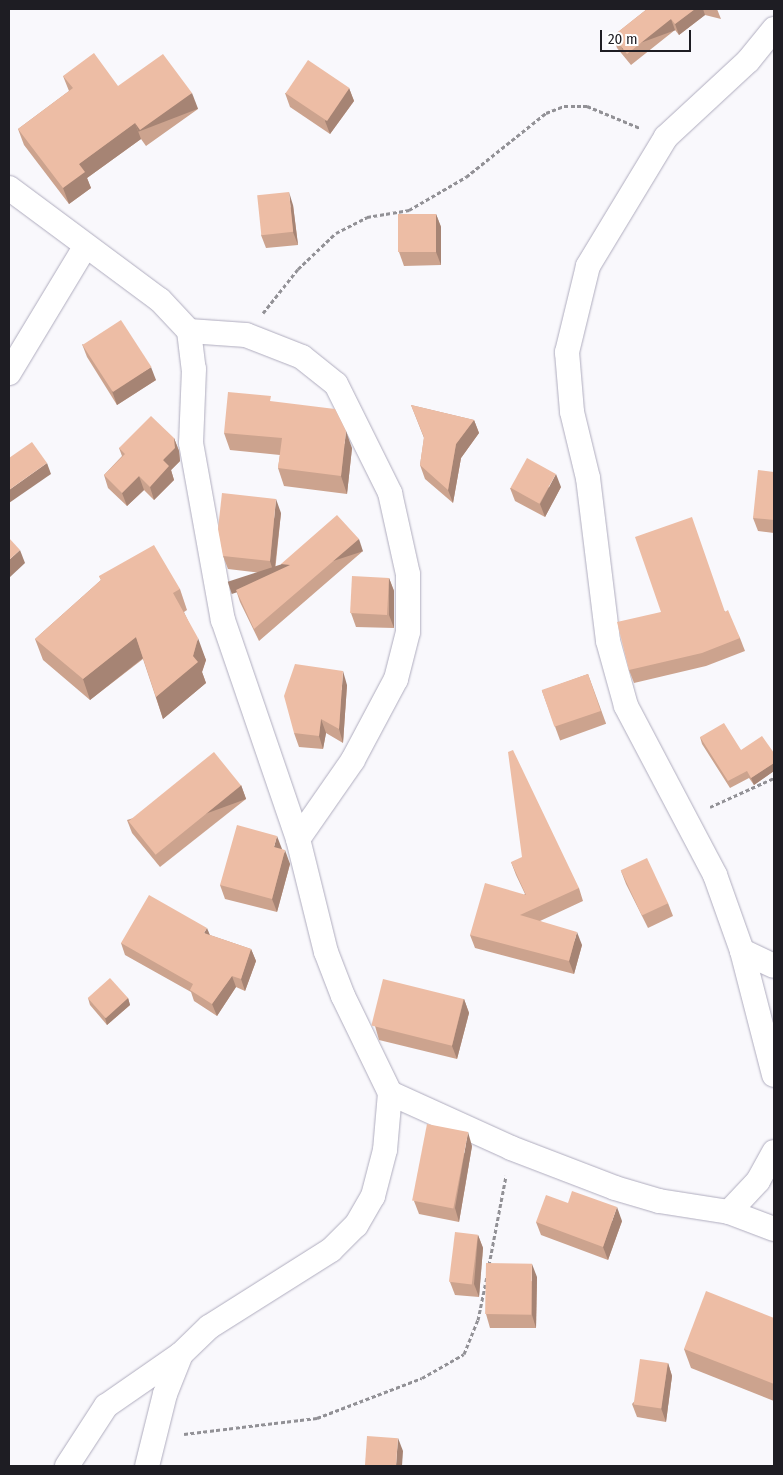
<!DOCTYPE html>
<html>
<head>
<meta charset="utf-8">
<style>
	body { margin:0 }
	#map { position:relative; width:783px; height:1475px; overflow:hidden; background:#f9f8fc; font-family:"Fira Sans Condensed",sans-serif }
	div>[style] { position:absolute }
	.path>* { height:3px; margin-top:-1.5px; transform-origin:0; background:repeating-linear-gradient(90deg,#929196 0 4px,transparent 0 6.5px) }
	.roads { filter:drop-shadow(0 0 1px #afacbe) drop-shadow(0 0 1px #afacbe) }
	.minor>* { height:24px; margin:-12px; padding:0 12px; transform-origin:12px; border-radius:12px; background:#fff }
	.wall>* { inset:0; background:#cca38e; transform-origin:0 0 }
	.shaded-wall>* { inset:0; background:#a68474; transform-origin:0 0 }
	.building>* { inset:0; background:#edbda5; transform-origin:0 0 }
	span { translate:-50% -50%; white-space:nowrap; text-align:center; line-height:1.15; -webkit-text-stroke:4.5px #fff; paint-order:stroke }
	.frame { position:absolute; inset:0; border:10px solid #1e1d23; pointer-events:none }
	.scale { position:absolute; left:600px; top:30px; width:91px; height:22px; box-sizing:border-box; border:2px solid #1e1d23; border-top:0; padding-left:6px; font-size:15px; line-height:18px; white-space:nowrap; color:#1e1d23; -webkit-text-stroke:4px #fff; paint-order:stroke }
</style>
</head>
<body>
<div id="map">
	<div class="path">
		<i style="left:263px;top:313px;width:56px;rotate:-51.5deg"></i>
		<i style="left:298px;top:269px;width:52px;rotate:-43.5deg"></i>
		<i style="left:336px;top:233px;width:35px;rotate:-27deg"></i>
		<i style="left:367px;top:217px;width:43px;rotate:-9.5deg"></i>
		<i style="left:409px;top:210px;width:66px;rotate:-30.1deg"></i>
		<i style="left:466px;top:177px;width:102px;rotate:-38.7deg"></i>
		<i style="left:546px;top:113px;width:19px;rotate:-21deg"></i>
		<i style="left:564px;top:106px;width:23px"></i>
		<i style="left:587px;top:106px;width:57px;rotate:22.5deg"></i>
		<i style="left:710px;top:807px;width:70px;rotate:-24.4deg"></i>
		<i style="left:489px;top:1265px;width:91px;rotate:-79.2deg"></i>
		<i style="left:184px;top:1434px;width:134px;rotate:-6.9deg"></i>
		<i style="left:317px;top:1418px;width:112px;rotate:-20.9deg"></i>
		<i style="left:422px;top:1378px;width:48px;rotate:-29.7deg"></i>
		<i style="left:464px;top:1354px;width:37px;rotate:-68deg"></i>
		<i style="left:478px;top:1320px;width:45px;rotate:-78.4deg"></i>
	</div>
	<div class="roads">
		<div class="minor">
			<i style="left:774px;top:29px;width:41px;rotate:129.1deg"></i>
			<i style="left:748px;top:61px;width:112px;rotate:137.2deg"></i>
			<i style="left:666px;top:137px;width:151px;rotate:121.2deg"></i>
			<i style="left:588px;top:266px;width:89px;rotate:103.7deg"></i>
			<i style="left:567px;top:352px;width:60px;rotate:85.2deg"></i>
			<i style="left:572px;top:412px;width:68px;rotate:76.4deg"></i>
			<i style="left:588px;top:478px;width:164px;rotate:83deg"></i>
			<i style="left:608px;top:641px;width:67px;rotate:74.5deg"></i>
			<i style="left:626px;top:706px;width:191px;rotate:62.2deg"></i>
			<i style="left:715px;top:875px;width:81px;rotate:70.4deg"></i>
			<i style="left:742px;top:951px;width:128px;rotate:75.5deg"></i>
			<i style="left:9px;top:188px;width:188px;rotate:36.6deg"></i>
			<i style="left:160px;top:300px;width:42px;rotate:46.9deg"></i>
			<i style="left:189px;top:331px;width:38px;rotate:83deg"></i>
			<i style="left:194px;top:369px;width:74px;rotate:92.3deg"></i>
			<i style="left:191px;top:443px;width:180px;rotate:79.8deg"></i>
			<i style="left:223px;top:620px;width:231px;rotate:71.1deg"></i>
			<i style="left:298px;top:839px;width:116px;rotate:76.1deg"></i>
			<i style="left:326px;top:952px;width:47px;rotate:68.9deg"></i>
			<i style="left:343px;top:996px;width:108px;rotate:64.1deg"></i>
			<i style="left:390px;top:1093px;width:57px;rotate:95deg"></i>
			<i style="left:385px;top:1150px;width:48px;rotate:104.6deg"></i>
			<i style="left:373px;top:1196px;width:34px;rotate:120deg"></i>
			<i style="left:356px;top:1225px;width:35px;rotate:135deg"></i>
			<i style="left:331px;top:1250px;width:144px;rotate:147.7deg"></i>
			<i style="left:209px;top:1327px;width:39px;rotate:136deg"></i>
			<i style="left:181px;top:1354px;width:43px;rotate:111.8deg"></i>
			<i style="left:165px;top:1394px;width:74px;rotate:104deg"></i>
			<i style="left:189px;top:331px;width:57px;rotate:4deg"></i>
			<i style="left:246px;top:335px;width:60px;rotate:21.4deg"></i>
			<i style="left:302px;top:357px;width:43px;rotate:38.5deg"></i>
			<i style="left:336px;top:384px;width:122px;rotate:63.6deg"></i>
			<i style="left:390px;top:493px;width:83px;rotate:77.5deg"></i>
			<i style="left:408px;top:574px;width:58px;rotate:90deg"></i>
			<i style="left:408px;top:632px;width:49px;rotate:104.3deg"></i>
			<i style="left:396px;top:679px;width:92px;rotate:118deg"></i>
			<i style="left:353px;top:760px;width:96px;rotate:124.8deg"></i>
			<i style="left:9px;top:373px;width:147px;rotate:-58.9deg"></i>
			<i style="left:742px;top:951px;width:35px;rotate:25deg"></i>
			<i style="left:390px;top:1093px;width:133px;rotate:24.4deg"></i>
			<i style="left:511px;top:1148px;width:111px;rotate:21deg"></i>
			<i style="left:615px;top:1188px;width:46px;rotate:16.5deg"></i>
			<i style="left:659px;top:1201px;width:71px;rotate:8.9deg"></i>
			<i style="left:729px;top:1212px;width:48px;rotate:20.7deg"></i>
			<i style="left:729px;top:1212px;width:42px;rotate:-46.9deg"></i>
			<i style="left:758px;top:1181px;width:33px;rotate:-61deg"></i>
			<i style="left:67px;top:1466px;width:72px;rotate:-57deg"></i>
			<i style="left:106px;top:1406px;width:91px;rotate:-34.7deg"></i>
		</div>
	</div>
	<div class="wall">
		<i style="clip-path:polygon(647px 9px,717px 9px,721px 19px,705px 15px,679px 35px,675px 30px,631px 65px,617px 48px,613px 36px)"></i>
		<i style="clip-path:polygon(63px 76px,118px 86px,198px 109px,146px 146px,141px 139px,87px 178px,91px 188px,69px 204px,24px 145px,18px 129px,69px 91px)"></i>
		<i style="clip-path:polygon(349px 88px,354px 101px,330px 134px,290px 107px,285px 93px)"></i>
		<i style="clip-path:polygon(293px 205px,298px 245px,266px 248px,261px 235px)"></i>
		<i style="clip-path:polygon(436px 214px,441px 227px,441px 265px,404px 266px,399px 252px)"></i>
		<i style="clip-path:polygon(82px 344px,156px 380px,117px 405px,87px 357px)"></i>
		<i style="clip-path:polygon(273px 402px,352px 448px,347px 494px,284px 486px,278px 468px,280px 455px,230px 450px,224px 433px)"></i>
		<i style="clip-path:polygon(411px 405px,474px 420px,479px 433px,461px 458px,453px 503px,425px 479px,420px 465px,424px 438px)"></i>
		<i style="clip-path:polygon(174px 438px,179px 451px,180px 461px,171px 470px,174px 480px,154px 500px,144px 490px,127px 506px,108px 488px,104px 475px,122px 456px,119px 448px)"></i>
		<i style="clip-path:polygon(774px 472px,774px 533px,758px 531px,753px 518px)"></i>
		<i style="clip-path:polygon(561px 487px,545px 517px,515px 501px,510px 488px)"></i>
		<i style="clip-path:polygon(281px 513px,275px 572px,282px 568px,281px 564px,363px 551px,259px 641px,240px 602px,236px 590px,270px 574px,228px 569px,223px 556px)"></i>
		<i style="clip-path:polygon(99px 576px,180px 589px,187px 610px,184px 612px,206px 660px,202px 672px,206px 683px,163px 719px,143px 659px,90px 700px,43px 660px,35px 639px,101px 580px)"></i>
		<i style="clip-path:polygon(389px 578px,394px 591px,394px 628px,356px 627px,351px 613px)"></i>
		<i style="clip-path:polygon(725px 611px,740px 638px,745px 651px,706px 666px,634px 683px,629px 670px,661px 612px)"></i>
		<i style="left:588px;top:674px;width:53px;height:49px;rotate:70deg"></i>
		<i style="clip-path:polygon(347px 685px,343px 743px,326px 733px,323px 749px,299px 747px,294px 733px)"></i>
		<i style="clip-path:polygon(700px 737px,741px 750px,774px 753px,774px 771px,754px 785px,749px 778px,730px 788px,702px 744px)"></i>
		<i style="clip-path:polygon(241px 785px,246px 799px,160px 867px,132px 833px,127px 820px)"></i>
		<i style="clip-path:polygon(282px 849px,290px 864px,277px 912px,225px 899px,220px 885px)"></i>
		<i style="clip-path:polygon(511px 862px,579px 888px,583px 901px,540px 921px,582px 945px,574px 974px,475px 948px,470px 935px,525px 894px,516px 875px)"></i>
		<i style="clip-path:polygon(621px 871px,668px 903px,673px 916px,648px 928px,626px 884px)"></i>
		<i style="clip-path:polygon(210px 935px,251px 949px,256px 961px,245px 991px,236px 987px,217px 1016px,194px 1001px,191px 992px,125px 955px,121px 943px)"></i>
		<i style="clip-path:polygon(88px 998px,128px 998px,130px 1005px,107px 1025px,90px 1005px)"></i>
		<i style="clip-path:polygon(464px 999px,469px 1013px,457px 1059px,379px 1040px,375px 1026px)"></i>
		<i style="clip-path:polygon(472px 1146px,459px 1222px,419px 1214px,414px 1201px)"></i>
		<i style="clip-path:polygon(622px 1221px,608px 1260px,541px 1235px,536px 1222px)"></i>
		<i style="clip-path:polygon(478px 1235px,483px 1248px,479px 1297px,455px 1295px,450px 1282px)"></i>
		<i style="clip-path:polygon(537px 1277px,536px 1328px,490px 1328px,486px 1314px)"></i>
		<i style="clip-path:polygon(774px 1318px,774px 1401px,691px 1368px,684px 1349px)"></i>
		<i style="clip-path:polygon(668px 1363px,672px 1376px,666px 1422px,637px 1417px,632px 1404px)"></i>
	</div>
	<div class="shaded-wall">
		<i style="clip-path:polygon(695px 9px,703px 9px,705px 15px,679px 35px,675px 24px)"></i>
		<i style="left:671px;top:19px;width:12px;height:56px;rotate:70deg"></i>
		<i style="clip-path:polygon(349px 88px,354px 101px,330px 134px,325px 121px)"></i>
		<i style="left:192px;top:93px;width:17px;height:64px;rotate:69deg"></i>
		<i style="clip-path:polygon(135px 123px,141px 139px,87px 178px,91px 188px,69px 204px,63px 188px,79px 164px)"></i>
		<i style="clip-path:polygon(289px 192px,293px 205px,298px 245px,293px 232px)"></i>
		<i style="clip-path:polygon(436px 214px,441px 227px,441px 265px,436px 252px)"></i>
		<i style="clip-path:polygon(151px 367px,156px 380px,117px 405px,112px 391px)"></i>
		<i style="clip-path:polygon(474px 420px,479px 433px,461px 458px,453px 503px,448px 490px,456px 444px)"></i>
		<i style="clip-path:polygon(346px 431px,352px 448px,347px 494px,341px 476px)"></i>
		<i style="clip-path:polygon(174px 438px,179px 451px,180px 461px,171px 470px,174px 480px,154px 500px,150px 487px)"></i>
		<i style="clip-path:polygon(47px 463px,51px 474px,9px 503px,9px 490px)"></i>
		<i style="clip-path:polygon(556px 474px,561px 487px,545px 517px,540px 504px)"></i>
		<i style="clip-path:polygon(139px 476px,144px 490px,127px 506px,122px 493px)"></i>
		<i style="clip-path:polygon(276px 499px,281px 513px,274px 574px,270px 561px)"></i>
		<i style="left:359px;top:539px;width:13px;height:138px;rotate:72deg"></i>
		<i style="clip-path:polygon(20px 550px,25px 563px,9px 578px,9px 560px)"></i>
		<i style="clip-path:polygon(389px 578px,394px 591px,394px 628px,389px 615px)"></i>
		<i style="clip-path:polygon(136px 637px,143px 658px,90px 700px,83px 679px)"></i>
		<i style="clip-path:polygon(198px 638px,206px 660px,202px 672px,206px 683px,163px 719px,156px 697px,193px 656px)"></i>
		<i style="clip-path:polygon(343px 671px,347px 685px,343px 743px,339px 729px)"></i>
		<i style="clip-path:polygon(321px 719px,326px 733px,323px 749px,319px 736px)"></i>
		<i style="clip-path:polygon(774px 763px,774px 771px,754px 785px,751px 778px)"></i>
		<i style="left:241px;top:785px;width:15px;height:110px;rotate:70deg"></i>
		<i style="clip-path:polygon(277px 836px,282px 849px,279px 860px,274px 847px)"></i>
		<i style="clip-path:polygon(285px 850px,290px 864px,277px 912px,272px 899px)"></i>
		<i style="clip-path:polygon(207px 928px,212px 940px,204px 933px)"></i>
		<i style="clip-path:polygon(577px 932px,582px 945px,574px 974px,569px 961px)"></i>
		<i style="clip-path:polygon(251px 949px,256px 961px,245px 991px,241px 979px)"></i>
		<i style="clip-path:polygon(232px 976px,236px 987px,217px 1016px,212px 1004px)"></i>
		<i style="clip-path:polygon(128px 998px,130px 1005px,107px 1025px,105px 1018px)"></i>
		<i style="clip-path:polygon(464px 999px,469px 1013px,457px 1059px,452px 1046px)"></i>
		<i style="clip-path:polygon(468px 1132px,472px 1146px,459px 1222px,455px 1208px)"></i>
		<i style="clip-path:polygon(617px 1207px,622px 1221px,608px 1260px,603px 1247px)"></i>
		<i style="clip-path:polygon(478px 1235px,483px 1248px,479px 1297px,474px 1284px)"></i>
		<i style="clip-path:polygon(532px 1264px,537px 1277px,536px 1328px,532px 1315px)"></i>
		<i style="clip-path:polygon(668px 1363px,672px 1376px,666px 1422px,661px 1408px)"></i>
		<i style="clip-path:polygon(398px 1438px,403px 1451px,402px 1466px,396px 1466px)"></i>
	</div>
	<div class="building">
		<i style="clip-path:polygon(647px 9px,695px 9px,675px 24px,671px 19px,627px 54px,613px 36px)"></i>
		<i style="clip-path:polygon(94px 53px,118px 86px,163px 54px,192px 93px,140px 130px,135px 123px,79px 164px,85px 172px,63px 188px,18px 129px,73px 88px,63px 76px)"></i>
		<i style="left:308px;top:60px;width:50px;height:40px;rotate:34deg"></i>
		<i style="left:289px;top:192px;width:40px;height:32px;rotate:84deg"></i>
		<i style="left:398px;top:214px;width:38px;height:38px"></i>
		<i style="left:121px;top:320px;width:56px;height:46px;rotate:57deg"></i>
		<i style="clip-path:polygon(228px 392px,271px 396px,270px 401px,335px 409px,346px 431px,341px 476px,278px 468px,282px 438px,224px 433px)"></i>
		<i style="clip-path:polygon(411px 405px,474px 420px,456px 444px,448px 490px,420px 465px,424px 437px)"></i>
		<i style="clip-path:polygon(151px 416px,174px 438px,175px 448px,163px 460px,169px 466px,150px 487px,139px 476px,122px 493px,104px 475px,125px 454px,119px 448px)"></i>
		<i style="clip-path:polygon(32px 442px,47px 463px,9px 490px,9px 458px)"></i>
		<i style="left:527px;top:458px;width:33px;height:34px;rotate:29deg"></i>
		<i style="clip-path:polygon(758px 470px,774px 472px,774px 520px,753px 518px)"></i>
		<i style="clip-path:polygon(222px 493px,276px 499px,270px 561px,223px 556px,218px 529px)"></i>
		<i style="clip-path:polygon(337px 515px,359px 539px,254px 629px,236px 590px,290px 565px,281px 564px)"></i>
		<i style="clip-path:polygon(692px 517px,725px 612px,728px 610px,740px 638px,702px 653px,629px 670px,617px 622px,661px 612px,635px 537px)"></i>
		<i style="clip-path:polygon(9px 538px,20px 550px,9px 560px)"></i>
		<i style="clip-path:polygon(154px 545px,180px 589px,173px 593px,198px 638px,193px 656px,198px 662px,156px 697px,136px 637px,83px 679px,35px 639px,101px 580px,99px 576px)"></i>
		<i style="left:352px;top:576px;width:37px;height:37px;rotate:3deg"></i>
		<i style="clip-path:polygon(295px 664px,343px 671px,339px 729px,321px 719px,319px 736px,294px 733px,284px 696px)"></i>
		<i style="left:588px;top:674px;width:39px;height:49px;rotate:71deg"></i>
		<i style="clip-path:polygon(724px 723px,741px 750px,762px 736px,774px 753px,774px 763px,751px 778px,747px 771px,728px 781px,700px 737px)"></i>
		<i style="clip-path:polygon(513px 750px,579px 888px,520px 915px,577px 932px,569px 961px,470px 935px,485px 883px,526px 895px,511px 862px,522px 857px,508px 752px)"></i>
		<i style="left:214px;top:752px;width:43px;height:110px;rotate:51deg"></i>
		<i style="clip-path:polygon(237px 825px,277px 836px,274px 847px,285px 850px,272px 899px,220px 885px)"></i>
		<i style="left:647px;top:858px;width:50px;height:29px;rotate:65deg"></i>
		<i style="clip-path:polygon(149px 895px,207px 928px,204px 933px,251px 949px,241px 979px,232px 976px,212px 1004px,190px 990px,193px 984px,121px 943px)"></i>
		<i style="left:110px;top:978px;width:27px;height:30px;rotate:48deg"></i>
		<i style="left:383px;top:979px;width:83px;height:48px;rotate:14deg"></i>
		<i style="left:427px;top:1124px;width:42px;height:78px;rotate:11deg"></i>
		<i style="clip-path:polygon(572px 1191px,617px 1207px,603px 1247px,536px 1222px,546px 1195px,568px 1203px)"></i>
		<i style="left:455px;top:1232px;width:23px;height:50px;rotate:7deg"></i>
		<i style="left:486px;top:1263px;width:46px;height:51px;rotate:1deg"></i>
		<i style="clip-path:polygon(706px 1291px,774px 1318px,774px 1384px,684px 1349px)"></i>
		<i style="left:640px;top:1359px;width:28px;height:46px;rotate:8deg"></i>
		<i style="left:367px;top:1436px;width:31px;height:30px;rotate:4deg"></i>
	</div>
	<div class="frame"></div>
	<div class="scale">20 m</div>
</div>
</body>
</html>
